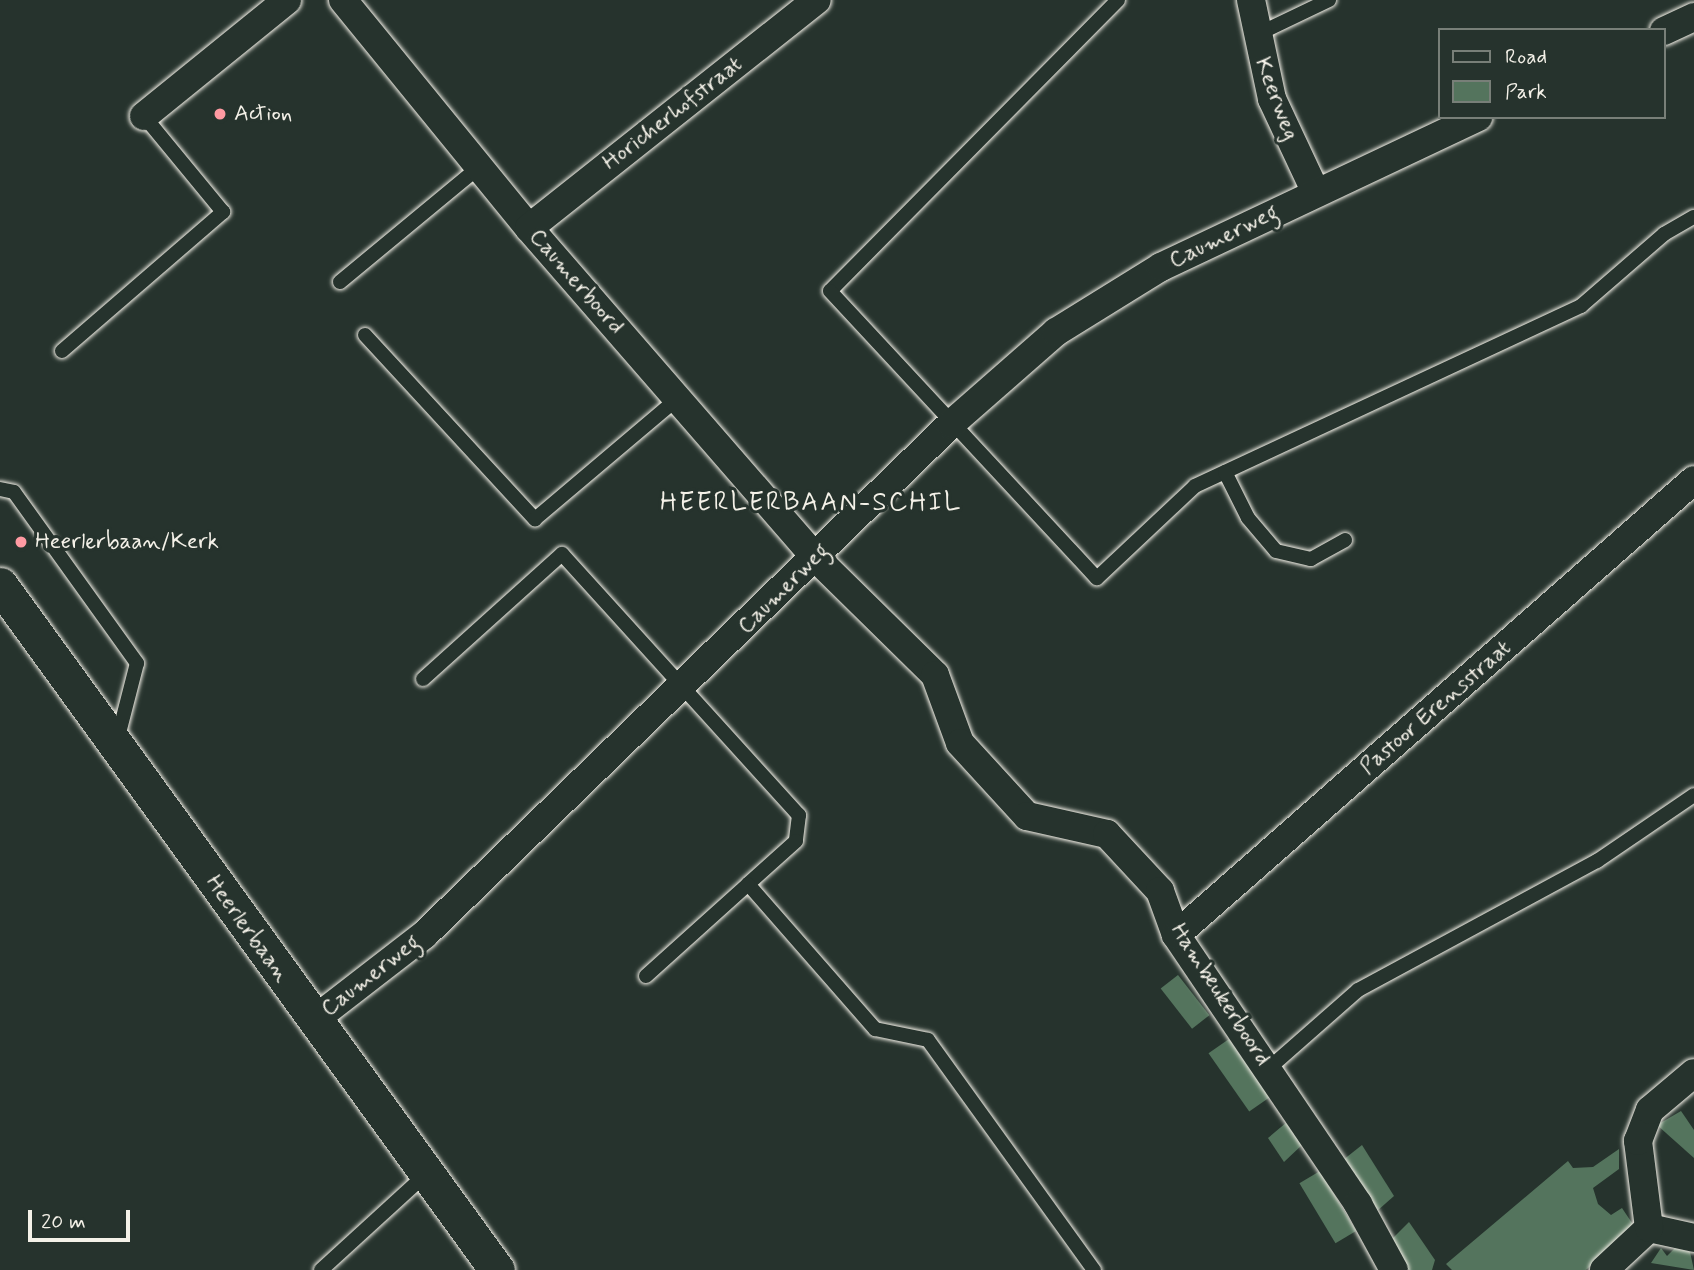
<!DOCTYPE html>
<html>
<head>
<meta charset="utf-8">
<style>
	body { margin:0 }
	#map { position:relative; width:1694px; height:1270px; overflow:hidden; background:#26332d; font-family:Mynerve,sans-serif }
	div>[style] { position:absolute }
	.green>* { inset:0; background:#54745d; transform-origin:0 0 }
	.roads { filter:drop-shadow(0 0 2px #f4f1e8) drop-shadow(0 0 2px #f4f1e8) }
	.service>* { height:14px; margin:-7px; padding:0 7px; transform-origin:7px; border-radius:7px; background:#26332d }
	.minor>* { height:28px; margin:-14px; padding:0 14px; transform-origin:14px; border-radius:14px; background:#26332d }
	.tertiary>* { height:35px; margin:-17.5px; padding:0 17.5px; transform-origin:17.5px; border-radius:17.5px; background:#26332d }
	.dots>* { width:19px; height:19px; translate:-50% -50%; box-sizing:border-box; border:4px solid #26332d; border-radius:50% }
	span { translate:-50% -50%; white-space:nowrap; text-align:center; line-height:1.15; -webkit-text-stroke:6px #26332d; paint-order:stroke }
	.street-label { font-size:23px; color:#f4f1e8 }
	.poi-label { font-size:23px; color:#f4f1e8 }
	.left { translate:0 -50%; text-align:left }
	.quarter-label { font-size:26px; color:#f4f1e8; letter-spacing:2px }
	.legend { position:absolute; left:1438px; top:28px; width:228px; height:91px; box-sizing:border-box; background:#26332d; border:2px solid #787f78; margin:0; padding:9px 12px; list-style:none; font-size:21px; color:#f4f1e8 }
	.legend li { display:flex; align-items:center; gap:14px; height:35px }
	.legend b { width:35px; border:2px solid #787f78 }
	.scale { position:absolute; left:28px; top:1210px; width:102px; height:32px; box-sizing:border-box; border:4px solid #f4f1e8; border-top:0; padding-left:9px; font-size:21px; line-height:24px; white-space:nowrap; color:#f4f1e8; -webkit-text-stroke:5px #26332d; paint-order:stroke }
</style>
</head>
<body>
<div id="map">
	<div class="green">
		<i style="left:1178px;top:975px;width:51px;height:22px;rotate:52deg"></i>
		<i style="left:1229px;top:1039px;width:71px;height:25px;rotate:55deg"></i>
		<i style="clip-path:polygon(1681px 1111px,1694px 1130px,1694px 1158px,1657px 1125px)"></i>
		<i style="clip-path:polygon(1287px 1122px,1303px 1144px,1284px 1162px,1268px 1138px)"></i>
		<i style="clip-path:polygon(1362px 1145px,1394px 1196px,1377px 1211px,1343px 1160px)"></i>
		<i style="clip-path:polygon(1619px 1149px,1619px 1169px,1593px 1188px,1598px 1204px,1611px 1215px,1622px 1208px,1634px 1226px,1586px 1270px,1452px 1270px,1446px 1264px,1568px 1161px,1573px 1168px,1593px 1167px)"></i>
		<i style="left:1320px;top:1171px;width:70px;height:24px;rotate:59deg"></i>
		<i style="clip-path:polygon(1409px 1222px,1435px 1260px,1432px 1270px,1407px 1270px,1392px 1239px)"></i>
		<i style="clip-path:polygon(1661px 1248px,1667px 1256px,1675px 1248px,1690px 1252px,1694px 1270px,1651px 1263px)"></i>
	</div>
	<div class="roads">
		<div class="service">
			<i style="left:1118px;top:0;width:409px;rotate:134.7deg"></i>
			<i style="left:830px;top:291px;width:392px;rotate:47.1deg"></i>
			<i style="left:1097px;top:578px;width:134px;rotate:-43.2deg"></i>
			<i style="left:1195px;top:486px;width:426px;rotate:-25deg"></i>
			<i style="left:1581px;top:306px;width:110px;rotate:-40.9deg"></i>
			<i style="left:1664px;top:234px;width:34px;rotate:-30deg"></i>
			<i style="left:1256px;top:35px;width:81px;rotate:-25.6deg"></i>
			<i style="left:340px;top:282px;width:182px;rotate:-39.6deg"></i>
			<i style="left:365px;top:335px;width:251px;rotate:47.3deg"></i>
			<i style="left:535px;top:519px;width:186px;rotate:-40.2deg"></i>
			<i style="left:62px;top:351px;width:213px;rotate:-40.8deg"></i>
			<i style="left:223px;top:212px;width:124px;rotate:-129.5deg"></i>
			<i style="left:1225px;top:472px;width:51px;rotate:63.4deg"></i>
			<i style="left:1248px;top:518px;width:43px;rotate:49.7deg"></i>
			<i style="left:1276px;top:551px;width:36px;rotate:13deg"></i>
			<i style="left:1311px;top:559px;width:39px;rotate:-29deg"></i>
			<i style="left:0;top:489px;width:14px;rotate:12deg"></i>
			<i style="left:14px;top:492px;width:211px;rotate:54.3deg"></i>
			<i style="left:137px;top:663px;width:81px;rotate:104.4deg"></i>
			<i style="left:423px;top:679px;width:187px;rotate:-42deg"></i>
			<i style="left:562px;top:554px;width:353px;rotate:47.8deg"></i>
			<i style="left:799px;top:815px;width:26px;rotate:97deg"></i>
			<i style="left:796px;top:841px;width:64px;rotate:138.1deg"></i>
			<i style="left:748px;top:884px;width:193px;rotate:48.8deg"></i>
			<i style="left:875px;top:1029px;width:54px;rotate:11.7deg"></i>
			<i style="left:928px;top:1040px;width:284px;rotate:54.2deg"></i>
			<i style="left:646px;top:976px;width:137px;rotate:-42deg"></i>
			<i style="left:1267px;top:1070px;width:121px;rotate:-41.3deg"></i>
			<i style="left:1358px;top:990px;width:272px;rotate:-28.4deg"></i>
			<i style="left:1597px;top:861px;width:117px;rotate:-34.2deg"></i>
			<i style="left:321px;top:1270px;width:142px;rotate:-42.4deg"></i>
		</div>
		<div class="minor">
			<i style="left:343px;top:0;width:294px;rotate:50.8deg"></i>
			<i style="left:529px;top:228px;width:436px;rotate:49deg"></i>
			<i style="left:815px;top:557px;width:168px;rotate:44.5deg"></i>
			<i style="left:935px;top:675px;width:72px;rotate:69.8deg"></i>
			<i style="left:960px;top:743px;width:99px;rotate:47.5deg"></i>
			<i style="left:1027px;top:816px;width:82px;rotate:12.7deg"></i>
			<i style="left:1107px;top:834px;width:78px;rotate:47.1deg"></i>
			<i style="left:1160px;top:891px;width:47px;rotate:70deg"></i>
			<i style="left:1176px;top:935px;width:325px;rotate:55.9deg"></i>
			<i style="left:1358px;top:1204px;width:75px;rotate:61.4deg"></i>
			<i style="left:1251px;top:0;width:101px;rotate:78deg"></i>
			<i style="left:1272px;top:99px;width:104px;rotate:64.9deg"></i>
			<i style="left:1664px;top:31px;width:33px;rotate:-25deg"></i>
			<i style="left:144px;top:116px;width:184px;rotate:-39deg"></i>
			<i style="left:529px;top:228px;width:367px;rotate:-38.4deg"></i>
			<i style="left:1176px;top:935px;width:689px;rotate:-41.3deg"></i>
			<i style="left:314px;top:1020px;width:139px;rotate:-37.7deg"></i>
			<i style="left:424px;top:935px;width:734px;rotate:-44.12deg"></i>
			<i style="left:951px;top:424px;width:140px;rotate:-41.2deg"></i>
			<i style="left:1056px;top:332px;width:123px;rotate:-31.8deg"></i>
			<i style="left:1161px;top:267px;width:351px;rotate:-25.3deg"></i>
			<i style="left:1649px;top:1228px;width:46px;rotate:12.5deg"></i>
			<i style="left:1604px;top:1270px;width:62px;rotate:-43deg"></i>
			<i style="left:1649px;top:1228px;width:88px;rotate:-97.2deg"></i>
			<i style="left:1638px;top:1141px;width:33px;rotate:-69deg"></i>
			<i style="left:1650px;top:1110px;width:57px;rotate:-40.1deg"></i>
		</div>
		<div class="tertiary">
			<i style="left:0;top:585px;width:846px;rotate:54.04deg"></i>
		</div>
	</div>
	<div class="dots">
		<i style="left:220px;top:114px;background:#ff9aa2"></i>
		<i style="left:21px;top:542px;background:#ff9aa2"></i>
	</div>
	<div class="street-label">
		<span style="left:1276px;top:99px;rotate:69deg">Keerweg</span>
		<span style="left:673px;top:114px;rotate:-38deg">Horicherhofstraat</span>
		<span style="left:1224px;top:237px;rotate:-26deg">Caumerweg</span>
		<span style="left:576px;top:282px;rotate:49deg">Caumerboord</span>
		<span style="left:784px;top:589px;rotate:-45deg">Caumerweg</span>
		<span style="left:1436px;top:708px;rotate:-41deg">Pastoor Erensstraat</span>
		<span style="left:247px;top:929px;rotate:54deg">Heerlerbaan</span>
		<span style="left:371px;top:976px;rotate:-38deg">Caumerweg</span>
		<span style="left:1220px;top:995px;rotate:57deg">Hambeukerboord</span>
	</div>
	<div class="poi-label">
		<span class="left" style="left:234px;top:114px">Action</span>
		<span class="left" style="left:35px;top:542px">Heerlerbaan/Kerk</span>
	</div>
	<div class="quarter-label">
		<span style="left:811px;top:504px">HEERLERBAAN-SCHIL</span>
	</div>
	<ul class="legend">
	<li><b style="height:9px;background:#26332d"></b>Road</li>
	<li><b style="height:19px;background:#54745d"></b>Park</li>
	</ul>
	<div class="scale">20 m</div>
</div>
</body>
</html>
